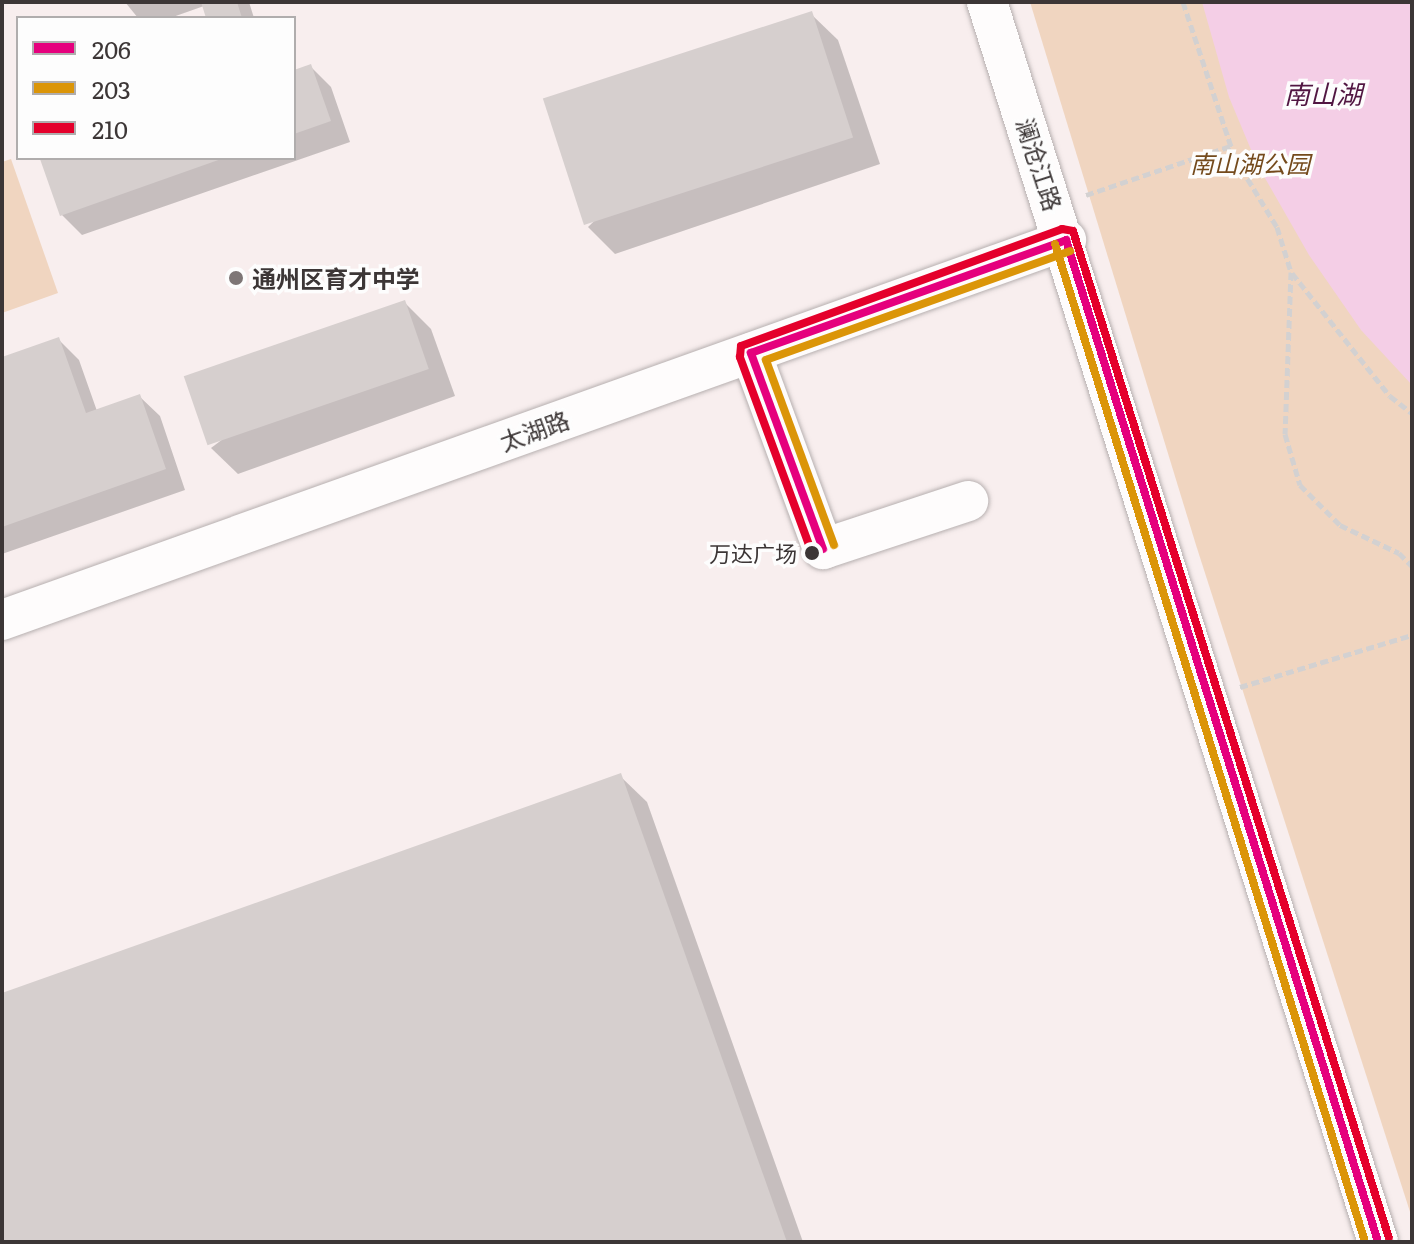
<!DOCTYPE html>
<html>
<head>
<meta charset="utf-8">
<style>
	body { margin:0 }
	#map { position:relative; width:1414px; height:1244px; overflow:hidden; background:#f8eeee; font-family:Literata,"Noto Sans SC",serif }
	div>[style] { position:absolute }
	.green>* { inset:0; background:#f0d5c0 }
	.water>* { inset:0; background:#f4cee6 }
	.shadow>* { inset:0; background:#0003 }
	.building>* { inset:0; background:#d6cfce; transform-origin:0 0 }
	.path>* { height:5px; margin-top:-2.5px; transform-origin:0; background:repeating-linear-gradient(90deg,#d3d1d1 0 8px,transparent 0 12px) }
	.roads { filter:drop-shadow(0 0 2px #b7b0b0) drop-shadow(0 0 2px #b7b0b0) }
	.minor>* { height:40px; margin:-20px; padding:0 20px; transform-origin:20px; border-radius:20px; background:#fefcfc }
	.bus-1>* { height:8px; margin:-4px; padding:0 4px; transform-origin:4px; border-radius:4px; background:#e5007d }
	.bus-2>* { height:8px; margin:-4px; padding:0 4px; transform-origin:4px; border-radius:4px; background:#db9508 }
	.bus-3>* { height:8px; margin:-4px; padding:0 4px; transform-origin:4px; border-radius:4px; background:#e4002b }
	.dots>* { width:22px; height:22px; translate:-50% -50%; box-sizing:border-box; border:4px solid #fdfdfd; border-radius:50% }
	span { translate:-50% -50%; white-space:nowrap; text-align:center; line-height:1.15; -webkit-text-stroke:7px #fdfdfd; paint-order:stroke }
	.bus-label { font-size:22px; color:#3c3636 }
	.right { translate:-100% -50%; text-align:right }
	.park-label { font-size:24px; color:#744a1c; font-style:italic }
	.street-label { font-size:24px; color:#3c3636 }
	.poi-label { font-size:24px; color:#3c3636; font-weight:700 }
	.left { translate:0 -50%; text-align:left }
	.water-label { font-size:26px; color:#511642; font-style:italic }
	.frame { position:absolute; inset:0; border:4px solid #3c3636; pointer-events:none }
	.legend { position:absolute; left:16px; top:16px; width:280px; height:144px; box-sizing:border-box; background:#fdfdfd; border:2px solid #b0adad; margin:0; padding:10px 14px; list-style:none; font-size:24px; color:#3c3636 }
	.legend li { display:flex; align-items:center; gap:16px; height:40px }
	.legend b { width:40px; border:2px solid #b0adad }
</style>
</head>
<body>
<div id="map">
	<div class="green">
		<i style="clip-path:polygon(1030px 2px,1412px 2px,1412px 1218px,1196px 545px)"></i>
		<i style="clip-path:polygon(11px 159px,58px 293px,2px 313px,2px 162px)"></i>
	</div>
	<div class="water">
		<i style="clip-path:polygon(1202px 2px,1412px 2px,1412px 385px,1361px 330px,1309px 255px,1257px 164px,1229px 97px)"></i>
	</div>
	<div class="shadow">
		<i style="clip-path:polygon(125px 2px,249px 2px,254px 18px,208px 18px,204px 6px,170px 18px,138px 18px)"></i>
		<i style="clip-path:polygon(811px 14px,838px 40px,880px 164px,615px 254px,588px 227px)"></i>
		<i style="clip-path:polygon(310px 66px,331px 87px,350px 142px,82px 235px,62px 215px,49px 158px,294px 158px,294px 72px)"></i>
		<i style="clip-path:polygon(404px 302px,431px 329px,455px 396px,238px 474px,211px 448px)"></i>
		<i style="clip-path:polygon(58px 339px,79px 360px,97px 411px,139px 396px,160px 416px,185px 490px,2px 554px,2px 359px)"></i>
		<i style="clip-path:polygon(620px 776px,647px 802px,803px 1242px,2px 1242px,2px 995px)"></i>
	</div>
	<div class="building">
		<i style="clip-path:polygon(201px 2px,237px 2px,242px 18px,206px 18px)"></i>
		<i style="left:812px;top:11px;width:133px;height:283px;rotate:72deg"></i>
		<i style="clip-path:polygon(311px 64px,331px 121px,294px 134px,294px 70px)"></i>
		<i style="clip-path:polygon(224px 158px,60px 216px,40px 159px,43px 158px)"></i>
		<i style="left:405px;top:300px;width:73px;height:234px;rotate:71deg"></i>
		<i style="clip-path:polygon(59px 337px,86px 413px,140px 394px,166px 469px,2px 527px,2px 357px)"></i>
		<i style="clip-path:polygon(621px 773px,787px 1242px,2px 1242px,2px 993px)"></i>
	</div>
	<div class="path">
		<i style="left:1183px;top:2px;width:164px;rotate:71.6deg"></i>
		<i style="left:1235px;top:158px;width:81px;rotate:58.7deg"></i>
		<i style="left:1277px;top:227px;width:47px;rotate:72.7deg"></i>
		<i style="left:1291px;top:272px;width:162px;rotate:92.1deg"></i>
		<i style="left:1285px;top:434px;width:53px;rotate:73.6deg"></i>
		<i style="left:1300px;top:485px;width:57px;rotate:45deg"></i>
		<i style="left:1340px;top:525px;width:65px;rotate:25.4deg"></i>
		<i style="left:1399px;top:553px;width:18px;rotate:45deg"></i>
		<i style="left:1086px;top:195px;width:153px;rotate:-18.7deg"></i>
		<i style="left:1292px;top:273px;width:157px;rotate:51.5deg"></i>
		<i style="left:1390px;top:396px;width:28px;rotate:38deg"></i>
		<i style="left:1240px;top:687px;width:180px;rotate:-16.8deg"></i>
	</div>
	<div class="roads">
		<div class="minor">
			<i style="left:987px;top:2px;width:1300px;rotate:72.5deg"></i>
			<i style="left:751px;top:353px;width:209px;rotate:69.8deg"></i>
			<i style="left:823px;top:549px;width:153px;rotate:-18.3deg"></i>
			<i style="left:2px;top:620px;width:1130px;rotate:-19.65deg"></i>
		</div>
	</div>
	<div class="bus-1">
		<i style="left:1066px;top:240px;width:1049px;rotate:72.7deg"></i>
		<i style="left:823px;top:549px;width:209px;rotate:-110.2deg"></i>
		<i style="left:751px;top:353px;width:335px;rotate:-19.7deg"></i>
	</div>
	<div class="bus-2">
		<i style="left:1055px;top:244px;width:1045px;rotate:72.74deg"></i>
		<i style="left:834px;top:545px;width:197px;rotate:-110.2deg"></i>
		<i style="left:766px;top:360px;width:323px;rotate:-19.7deg"></i>
	</div>
	<div class="bus-3">
		<i style="left:812px;top:553px;width:209px;rotate:-110.2deg"></i>
		<i style="left:740px;top:357px;width:11px;rotate:-85deg"></i>
		<i style="left:741px;top:346px;width:342px;rotate:-20deg"></i>
		<i style="left:1062px;top:229px;width:11px;rotate:10deg"></i>
		<i style="left:1073px;top:231px;width:1055px;rotate:72.58deg"></i>
	</div>
	<div class="dots">
		<i style="left:236px;top:278px;background:#7e7676"></i>
		<i style="left:812px;top:553px;background:#3c3636"></i>
	</div>
	<div class="bus-label">
		<span class="right" style="left:797px;top:553px">万达广场</span>
	</div>
	<div class="park-label">
		<span style="left:1250px;top:163px">南山湖公园</span>
	</div>
	<div class="street-label">
		<span style="left:1040px;top:164px;rotate:72deg">澜沧江路</span>
		<span style="left:534px;top:430px;rotate:-20deg">太湖路</span>
	</div>
	<div class="poi-label">
		<span class="left" style="left:252px;top:278px">通州区育才中学</span>
	</div>
	<div class="water-label">
		<span style="left:1323px;top:93px">南山湖</span>
	</div>
	<div class="frame"></div>
	<ul class="legend">
	<li><b style="height:10px;background:#e5007d"></b>206</li>
	<li><b style="height:10px;background:#db9508"></b>203</li>
	<li><b style="height:10px;background:#e4002b"></b>210</li>
	</ul>
</div>
</body>
</html>
